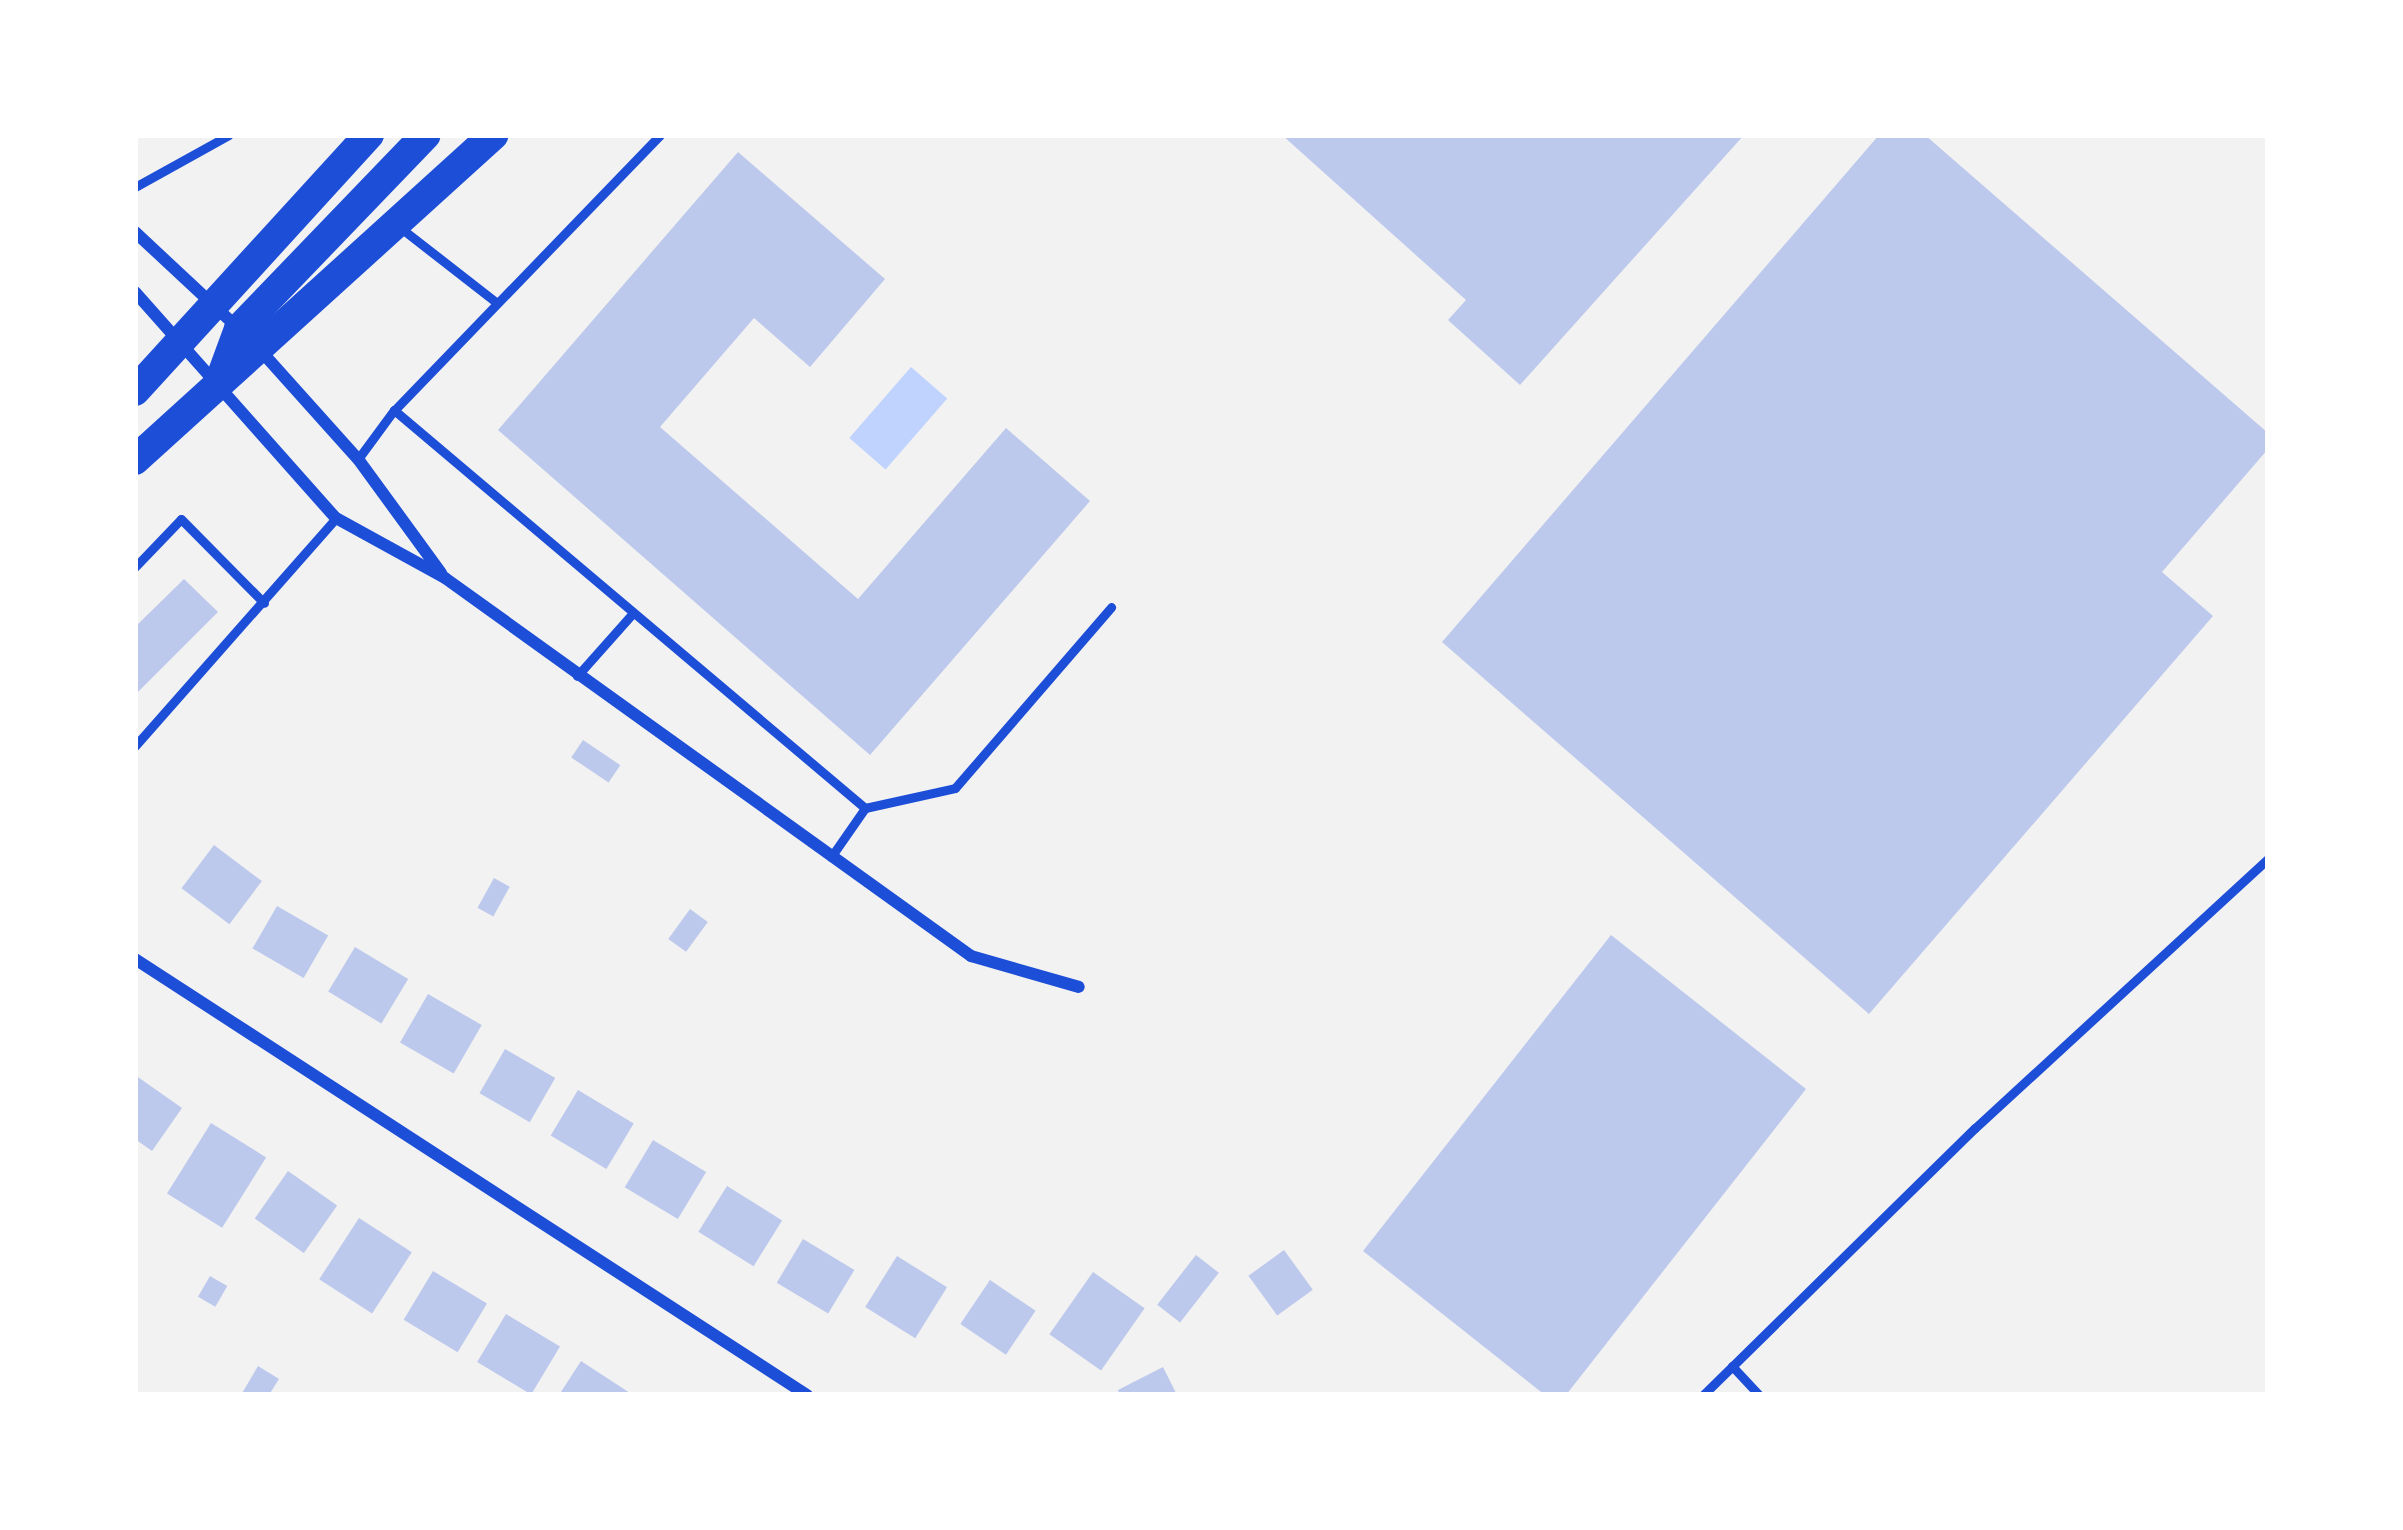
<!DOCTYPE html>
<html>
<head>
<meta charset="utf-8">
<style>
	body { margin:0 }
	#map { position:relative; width:2403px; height:1530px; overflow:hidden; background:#f2f2f2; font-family:Rubik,sans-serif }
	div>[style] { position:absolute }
	.water>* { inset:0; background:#bfd3fe; transform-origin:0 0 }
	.building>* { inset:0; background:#bdc9ec; transform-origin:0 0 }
	.service>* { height:9px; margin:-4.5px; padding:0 4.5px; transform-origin:4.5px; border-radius:4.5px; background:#1d4ed8 }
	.minor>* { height:12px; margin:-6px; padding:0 6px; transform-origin:6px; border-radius:6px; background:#1d4ed8 }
	.primary>* { height:30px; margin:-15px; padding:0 15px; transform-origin:15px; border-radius:15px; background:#1d4ed8 }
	span { translate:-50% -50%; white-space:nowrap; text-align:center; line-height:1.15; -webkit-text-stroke:10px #fff; paint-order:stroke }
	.frame { position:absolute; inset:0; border:138px solid #fff; pointer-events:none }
</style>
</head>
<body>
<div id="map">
	<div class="water">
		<i style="left:911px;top:367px;width:48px;height:94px;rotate:41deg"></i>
	</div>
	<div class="building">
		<i style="clip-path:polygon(1282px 135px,1744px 135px,1520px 385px,1448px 320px,1466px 300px)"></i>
		<i style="clip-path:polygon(1879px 135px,1925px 135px,2268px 433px,2268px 449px,2162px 572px,2213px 616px,1869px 1014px,1442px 642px)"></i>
		<i style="clip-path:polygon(738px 152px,885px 279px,810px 367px,754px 318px,660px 427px,858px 599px,1006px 428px,1090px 501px,870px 755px,498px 430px)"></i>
		<i style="clip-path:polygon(184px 579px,218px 612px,135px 695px,135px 627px)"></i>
		<i style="left:583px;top:740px;width:45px;height:21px;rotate:34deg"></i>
		<i style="left:214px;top:845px;width:60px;height:54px;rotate:37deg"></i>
		<i style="left:494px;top:878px;width:18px;height:34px;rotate:29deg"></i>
		<i style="left:277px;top:906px;width:59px;height:49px;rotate:30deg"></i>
		<i style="left:690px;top:909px;width:22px;height:37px;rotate:36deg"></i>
		<i style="clip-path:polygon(1611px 935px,1806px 1089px,1566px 1395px,1545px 1395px,1363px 1251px)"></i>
		<i style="left:355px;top:947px;width:62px;height:52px;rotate:31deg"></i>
		<i style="left:428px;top:994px;width:62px;height:56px;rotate:30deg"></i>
		<i style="left:505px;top:1049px;width:58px;height:51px;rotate:30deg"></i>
		<i style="clip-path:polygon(135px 1075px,182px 1108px,152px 1151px,135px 1139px)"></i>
		<i style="left:578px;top:1090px;width:65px;height:53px;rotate:31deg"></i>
		<i style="left:211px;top:1123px;width:65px;height:83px;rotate:32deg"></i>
		<i style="left:653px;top:1140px;width:62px;height:55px;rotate:31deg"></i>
		<i style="left:288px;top:1171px;width:60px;height:58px;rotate:35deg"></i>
		<i style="left:727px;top:1186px;width:65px;height:54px;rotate:32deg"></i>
		<i style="left:359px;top:1218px;width:63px;height:73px;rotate:33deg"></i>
		<i style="left:803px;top:1239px;width:60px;height:51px;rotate:31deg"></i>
		<i style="left:1284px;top:1250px;width:49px;height:44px;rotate:54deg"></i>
		<i style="left:1196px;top:1255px;width:29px;height:63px;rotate:38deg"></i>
		<i style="left:897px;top:1256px;width:59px;height:60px;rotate:32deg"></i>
		<i style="left:433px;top:1271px;width:63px;height:57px;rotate:31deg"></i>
		<i style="left:1093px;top:1272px;width:63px;height:76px;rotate:35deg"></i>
		<i style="left:210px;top:1276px;width:20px;height:24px;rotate:30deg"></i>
		<i style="left:990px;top:1280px;width:55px;height:53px;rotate:34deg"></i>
		<i style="left:506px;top:1314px;width:63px;height:56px;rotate:31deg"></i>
		<i style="clip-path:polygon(581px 1361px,633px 1395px,559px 1395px)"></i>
		<i style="clip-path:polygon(258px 1366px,279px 1379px,269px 1395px,241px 1395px)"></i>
		<i style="clip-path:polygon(1163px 1367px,1177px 1395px,1120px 1395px,1118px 1390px)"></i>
	</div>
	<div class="service">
		<i style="left:660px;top:135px;width:383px;rotate:134deg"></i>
		<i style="left:394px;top:410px;width:617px;rotate:40.2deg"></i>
		<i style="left:865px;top:808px;width:92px;rotate:-12.5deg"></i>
		<i style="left:955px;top:788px;width:239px;rotate:-49.2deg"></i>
		<i style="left:135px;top:187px;width:107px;rotate:-29deg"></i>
		<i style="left:402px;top:229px;width:120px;rotate:37.9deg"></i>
		<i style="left:358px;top:459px;width:61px;rotate:-53.7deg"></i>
		<i style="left:135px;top:567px;width:66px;rotate:-46.2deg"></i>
		<i style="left:181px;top:519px;width:118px;rotate:45.3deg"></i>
		<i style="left:577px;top:676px;width:84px;rotate:-48.4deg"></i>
		<i style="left:135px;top:746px;width:304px;rotate:-48.6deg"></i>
		<i style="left:831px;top:857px;width:60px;rotate:-55.2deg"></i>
		<i style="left:1732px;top:1366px;width:40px;rotate:47deg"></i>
		<i style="left:1703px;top:1395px;width:381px;rotate:-44.5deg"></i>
		<i style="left:1975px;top:1128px;width:398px;rotate:-42.6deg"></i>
	</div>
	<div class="minor">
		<i style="left:135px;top:232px;width:141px;rotate:43deg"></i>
		<i style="left:135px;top:292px;width:302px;rotate:48.4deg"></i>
		<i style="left:336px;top:518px;width:124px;rotate:28.8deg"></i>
		<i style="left:445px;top:578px;width:648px;rotate:35.7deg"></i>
		<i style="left:971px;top:956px;width:112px;rotate:16deg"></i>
		<i style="left:261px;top:351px;width:145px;rotate:48.1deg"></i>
		<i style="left:358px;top:459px;width:141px;rotate:53.9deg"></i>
		<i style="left:135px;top:959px;width:801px;rotate:32.98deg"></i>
	</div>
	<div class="primary">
		<i style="left:218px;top:386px;width:61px;rotate:-69.8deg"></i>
		<i style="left:239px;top:329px;width:269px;rotate:-46.1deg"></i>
		<i style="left:135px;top:391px;width:347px;rotate:-47.6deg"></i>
		<i style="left:135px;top:460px;width:484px;rotate:-42.2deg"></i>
	</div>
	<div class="frame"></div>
</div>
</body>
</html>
